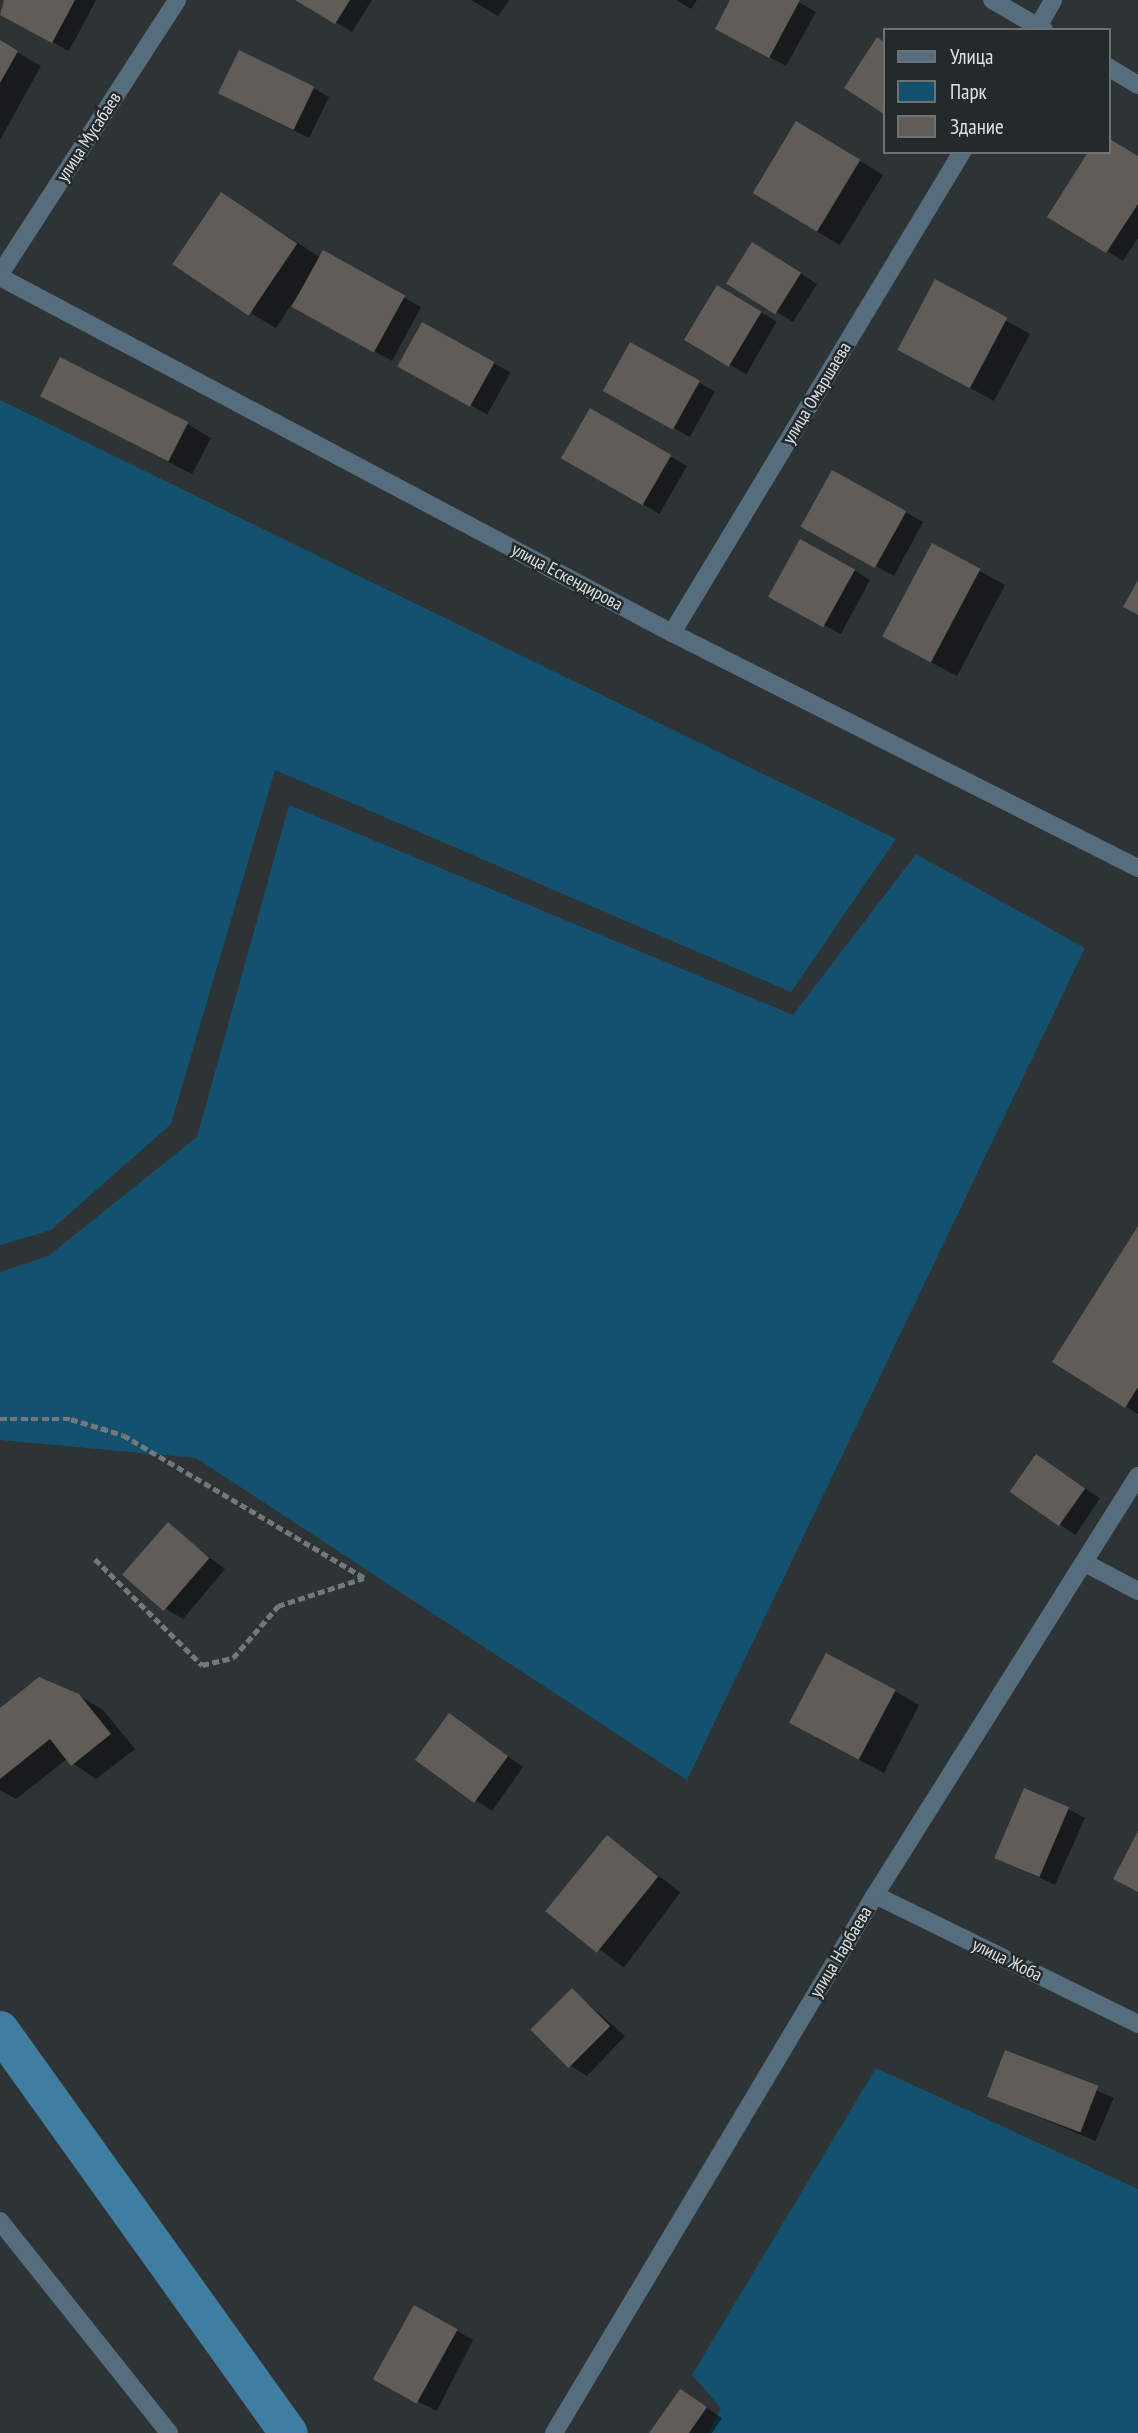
<!DOCTYPE html>
<html>
<head>
<meta charset="utf-8">
<style>
	body { margin:0 }
	#map { position:relative; width:1138px; height:2433px; overflow:hidden; background:#2e3335; font-family:"PT Sans Narrow",sans-serif }
	div>[style] { position:absolute }
	.green>* { inset:0; background:#13516f }
	.shadow>* { inset:0; background:#0007; transform-origin:0 0 }
	.canal>* { height:38px; margin:-19px; padding:0 19px; transform-origin:19px; border-radius:19px; background:#3f7ea1 }
	.building>* { inset:0; background:#615c58; transform-origin:0 0 }
	.path>* { height:4.5px; margin-top:-2.25px; transform-origin:0; background:repeating-linear-gradient(90deg,#74787a 0 7px,transparent 0 10.5px) }
	.minor>* { height:18px; margin:-9px; padding:0 9px; transform-origin:9px; border-radius:9px; background:#556d7d }
	span { translate:-50% -50%; white-space:nowrap; text-align:center; line-height:1.15; -webkit-text-stroke:5px #24292b; paint-order:stroke }
	.street-label { font-size:18px; color:#dde0e2 }
	.legend { position:absolute; left:883px; top:28px; width:228px; height:126px; box-sizing:border-box; background:#24292b; border:2px solid #6e7274; margin:0; padding:9px 12px; list-style:none; font-size:21px; color:#dde0e2 }
	.legend li { display:flex; align-items:center; gap:14px; height:35px }
	.legend b { width:35px; border:2px solid #6e7274 }
</style>
</head>
<body>
<div id="map">
	<div class="green">
		<i style="clip-path:polygon(0 400px,896px 839px,791px 992px,275px 770px,171px 1124px,51px 1230px,0 1245px)"></i>
		<i style="clip-path:polygon(289px 805px,793px 1015px,916px 854px,1085px 948px,687px 1780px,196px 1458px,0 1440px,0 1272px,48px 1256px,197px 1137px)"></i>
		<i style="clip-path:polygon(876px 2068px,1138px 2189px,1138px 2433px,709px 2433px,721px 2408px,692px 2375px)"></i>
	</div>
	<div class="shadow">
		<i style="clip-path:polygon(6px 0,96px 0,69px 51px,0 14px)"></i>
		<i style="clip-path:polygon(298px 0,372px 0,352px 32px)"></i>
		<i style="clip-path:polygon(471px 0,509px 0,498px 16px)"></i>
		<i style="clip-path:polygon(676px 0,697px 0,691px 9px)"></i>
		<i style="clip-path:polygon(732px 0,795px 0,816px 12px,786px 66px,733px 37px)"></i>
		<i style="clip-path:polygon(0 42px,41px 66px,0 140px)"></i>
		<i style="clip-path:polygon(313px 88px,329px 97px,309px 138px,236px 102px)"></i>
		<i style="clip-path:polygon(821px 137px,883px 175px,840px 245px,816px 231px)"></i>
		<i style="clip-path:polygon(1138px 158px,1138px 238px,1123px 261px,1050px 216px)"></i>
		<i style="clip-path:polygon(246px 209px,321px 258px,324px 252px,421px 307px,392px 361px,294px 307px,297px 296px,276px 328px,252px 314px)"></i>
		<i style="clip-path:polygon(769px 253px,817px 284px,793px 322px,728px 282px)"></i>
		<i style="clip-path:polygon(936px 281px,1030px 334px,994px 401px,923px 362px)"></i>
		<i style="left:717px;top:287px;width:69px;height:61px;rotate:30deg"></i>
		<i style="left:423px;top:324px;width:100px;height:48px;rotate:29deg"></i>
		<i style="left:631px;top:345px;width:96px;height:52px;rotate:29deg"></i>
		<i style="clip-path:polygon(66px 409px,187px 424px,211px 438px,192px 474px)"></i>
		<i style="left:590px;top:410px;width:112px;height:55px;rotate:30deg"></i>
		<i style="clip-path:polygon(833px 472px,923px 522px,894px 576px,820px 536px)"></i>
		<i style="clip-path:polygon(932px 545px,1005px 585px,957px 676px,908px 650px)"></i>
		<i style="clip-path:polygon(854px 570px,870px 580px,841px 634px,787px 605px)"></i>
		<i style="clip-path:polygon(1138px 1229px,1138px 1414px,1055px 1362px)"></i>
		<i style="left:1037px;top:1456px;width:76px;height:44px;rotate:34deg"></i>
		<i style="clip-path:polygon(168px 1525px,225px 1569px,183px 1619px,166px 1609px)"></i>
		<i style="clip-path:polygon(895px 1691px,919px 1705px,884px 1773px,815px 1737px)"></i>
		<i style="clip-path:polygon(78px 1695px,103px 1710px,135px 1749px,96px 1779px,67px 1759px,16px 1799px,0 1790px,0 1710px)"></i>
		<i style="clip-path:polygon(465px 1725px,523px 1767px,492px 1811px,417px 1760px)"></i>
		<i style="clip-path:polygon(1068px 1809px,1085px 1818px,1055px 1885px,996px 1857px)"></i>
		<i style="left:607px;top:1837px;width:92px;height:94px;rotate:37deg"></i>
		<i style="clip-path:polygon(572px 1990px,625px 2036px,587px 2076px,571px 2066px)"></i>
		<i style="left:1006px;top:2052px;width:117px;height:47px;rotate:23deg"></i>
		<i style="clip-path:polygon(457px 2331px,473px 2340px,437px 2411px,393px 2389px)"></i>
		<i style="clip-path:polygon(697px 2401px,722px 2418px,712px 2433px,652px 2433px)"></i>
	</div>
	<div class="canal">
		<i style="left:0;top:2030px;width:496px;rotate:54.4deg"></i>
	</div>
	<div class="building">
		<i style="clip-path:polygon(4px 0,75px 0,52px 43px,0 15px)"></i>
		<i style="clip-path:polygon(295px 0,350px 0,335px 24px)"></i>
		<i style="clip-path:polygon(730px 0,800px 0,769px 58px,715px 29px)"></i>
		<i style="clip-path:polygon(877px 37px,884px 42px,884px 114px,844px 88px)"></i>
		<i style="clip-path:polygon(0 40px,18px 51px,0 83px)"></i>
		<i style="left:239px;top:50px;width:84px;height:48px;rotate:26deg"></i>
		<i style="left:796px;top:121px;width:75px;height:84px;rotate:31deg"></i>
		<i style="clip-path:polygon(1108px 138px,1138px 156px,1138px 204px,1106px 253px,1047px 217px,1088px 152px,1108px 152px)"></i>
		<i style="left:221px;top:192px;width:92px;height:87px;rotate:34deg"></i>
		<i style="left:752px;top:242px;width:58px;height:49px;rotate:32deg"></i>
		<i style="left:323px;top:250px;width:94px;height:65px;rotate:29deg"></i>
		<i style="left:935px;top:279px;width:82px;height:80px;rotate:28deg"></i>
		<i style="left:717px;top:285px;width:52px;height:64px;rotate:31deg"></i>
		<i style="left:422px;top:322px;width:83px;height:51px;rotate:29deg"></i>
		<i style="left:630px;top:342px;width:80px;height:56px;rotate:29deg"></i>
		<i style="left:60px;top:357px;width:144px;height:44px;rotate:27deg"></i>
		<i style="left:590px;top:408px;width:94px;height:58px;rotate:30deg"></i>
		<i style="left:832px;top:470px;width:85px;height:65px;rotate:29deg"></i>
		<i style="left:800px;top:539px;width:63px;height:66px;rotate:29deg"></i>
		<i style="left:932px;top:543px;width:55px;height:106px;rotate:28deg"></i>
		<i style="clip-path:polygon(1138px 580px,1138px 615px,1123px 607px)"></i>
		<i style="clip-path:polygon(1138px 1226px,1138px 1387px,1125px 1408px,1052px 1362px)"></i>
		<i style="left:1036px;top:1454px;width:60px;height:46px;rotate:35deg"></i>
		<i style="left:168px;top:1522px;width:55px;height:70px;rotate:41deg"></i>
		<i style="left:826px;top:1653px;width:79px;height:79px;rotate:28deg"></i>
		<i style="clip-path:polygon(39px 1677px,79px 1694px,111px 1734px,71px 1766px,50px 1739px,0 1779px,0 1708px)"></i>
		<i style="left:449px;top:1713px;width:73px;height:58px;rotate:36deg"></i>
		<i style="left:1024px;top:1788px;width:49px;height:76px;rotate:23deg"></i>
		<i style="clip-path:polygon(1138px 1831px,1138px 1892px,1113px 1879px)"></i>
		<i style="left:607px;top:1835px;width:66px;height:98px;rotate:39deg"></i>
		<i style="left:572px;top:1988px;width:54px;height:59px;rotate:45deg"></i>
		<i style="left:1005px;top:2050px;width:100px;height:50px;rotate:21deg"></i>
		<i style="left:414px;top:2305px;width:50px;height:85px;rotate:29deg"></i>
		<i style="clip-path:polygon(680px 2389px,707px 2407px,689px 2433px,649px 2433px)"></i>
	</div>
	<div class="path">
		<i style="left:0;top:1419px;width:71px"></i>
		<i style="left:71px;top:1419px;width:54px;rotate:17.1deg"></i>
		<i style="left:123px;top:1435px;width:281px;rotate:30.6deg"></i>
		<i style="left:95px;top:1559px;width:151px;rotate:44.7deg"></i>
		<i style="left:202px;top:1665px;width:32px;rotate:-13deg"></i>
		<i style="left:233px;top:1658px;width:69px;rotate:-49.1deg"></i>
		<i style="left:278px;top:1606px;width:90px;rotate:-18deg"></i>
	</div>
	<div class="minor">
		<i style="left:992px;top:0;width:60px;rotate:30deg"></i>
		<i style="left:1036px;top:30px;width:34px;rotate:-60deg"></i>
		<i style="left:1108px;top:67px;width:35px;rotate:31deg"></i>
		<i style="left:0;top:274px;width:326px;rotate:-57.1deg"></i>
		<i style="left:0;top:277px;width:760px;rotate:27.91deg"></i>
		<i style="left:672px;top:633px;width:522px;rotate:26.76deg"></i>
		<i style="left:672px;top:633px;width:562px;rotate:-58.91deg"></i>
		<i style="left:1085px;top:1563px;width:60px;rotate:27.8deg"></i>
		<i style="left:875px;top:1895px;width:293px;rotate:26.1deg"></i>
		<i style="left:0;top:2221px;width:271px;rotate:51.4deg"></i>
		<i style="left:554px;top:2433px;width:626px;rotate:-59.18deg"></i>
		<i style="left:875px;top:1895px;width:495px;rotate:-57.9deg"></i>
	</div>
	<div class="street-label">
		<span style="left:89px;top:137px;rotate:-57deg">улица Мусабаев</span>
		<span style="left:817px;top:393px;rotate:-59deg">улица Омаршаева</span>
		<span style="left:567px;top:577px;rotate:28deg">улица Ескендирова</span>
		<span style="left:841px;top:1952px;rotate:-59deg">улица Нарбаева</span>
		<span style="left:1007px;top:1960px;rotate:26deg">улица Жоба</span>
	</div>
	<ul class="legend">
	<li><b style="height:9px;background:#556d7d"></b>Улица</li>
	<li><b style="height:19px;background:#13516f"></b>Парк</li>
	<li><b style="height:19px;background:#615c58"></b>Здание</li>
	</ul>
</div>
</body>
</html>
